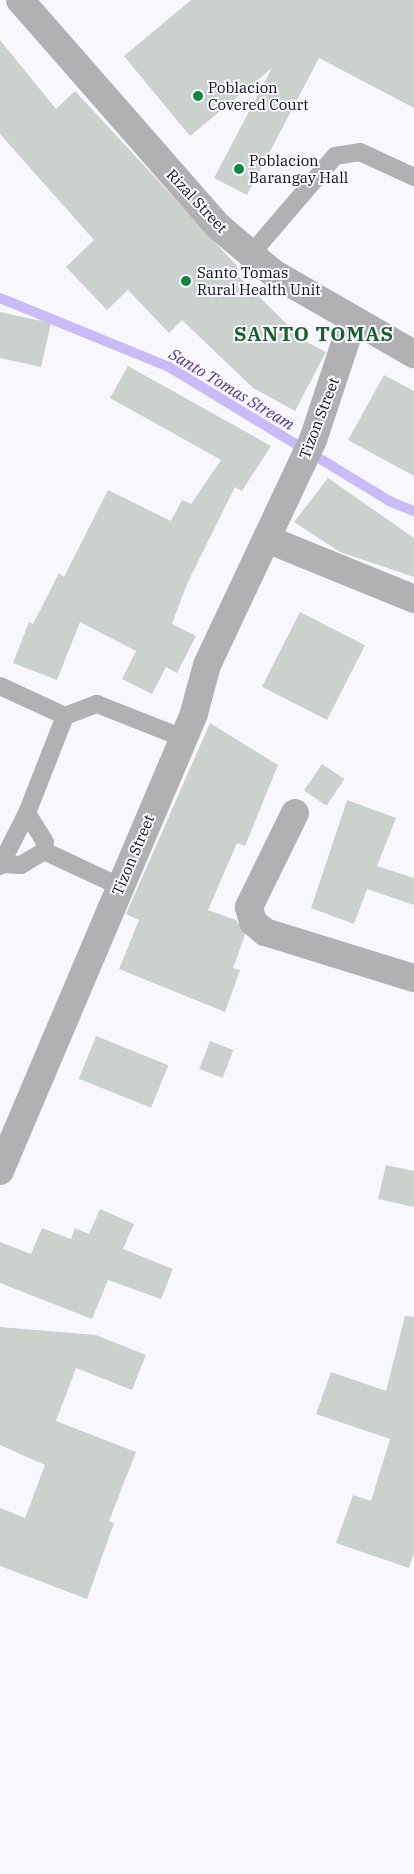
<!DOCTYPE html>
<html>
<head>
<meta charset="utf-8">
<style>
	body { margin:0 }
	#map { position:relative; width:414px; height:1874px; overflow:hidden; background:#f9f7fe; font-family:"IBM Plex Serif",serif }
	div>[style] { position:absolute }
	.stream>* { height:10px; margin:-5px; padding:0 5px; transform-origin:5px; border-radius:5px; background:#c9bbf7 }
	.building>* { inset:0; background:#cbd1cc; transform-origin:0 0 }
	.service>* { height:18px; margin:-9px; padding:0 9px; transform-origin:9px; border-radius:9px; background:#b1b0b3 }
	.minor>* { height:28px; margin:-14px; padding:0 14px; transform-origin:14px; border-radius:14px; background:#b1b0b3 }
	.tertiary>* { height:28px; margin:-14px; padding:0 14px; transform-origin:14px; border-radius:14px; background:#b1b0b3 }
	.dots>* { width:14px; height:14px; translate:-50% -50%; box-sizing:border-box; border:2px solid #f9f7fe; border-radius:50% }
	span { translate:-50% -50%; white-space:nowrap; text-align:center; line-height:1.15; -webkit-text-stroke:4px #f9f7fe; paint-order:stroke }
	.poi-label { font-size:15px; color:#101012 }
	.left { translate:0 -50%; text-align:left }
	.street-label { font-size:15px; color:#101012 }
	.water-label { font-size:16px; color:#51368a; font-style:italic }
	.district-label { font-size:20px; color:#195e31; font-weight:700; letter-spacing:1px }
</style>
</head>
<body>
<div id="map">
	<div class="stream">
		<i style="left:0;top:298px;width:183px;rotate:22.2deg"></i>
		<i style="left:169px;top:367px;width:258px;rotate:31.3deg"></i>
		<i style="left:389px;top:501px;width:27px;rotate:22deg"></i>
	</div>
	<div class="building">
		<i style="clip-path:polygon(191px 0,414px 0,414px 108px,319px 58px,247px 195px,214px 178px,272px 68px,190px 136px,124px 56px)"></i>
		<i style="clip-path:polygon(0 40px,56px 109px,75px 91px,238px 267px,233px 271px,303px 340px,326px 352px,295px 411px,253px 388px,182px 320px,169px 333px,128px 290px,107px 310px,66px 267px,94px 240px,0 134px)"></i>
		<i style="clip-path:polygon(0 312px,51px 323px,41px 367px,0 358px)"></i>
		<i style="clip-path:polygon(128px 366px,271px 446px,242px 491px,235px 487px,187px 584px,172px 624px,196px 636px,177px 673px,166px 667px,152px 694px,122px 679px,136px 651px,80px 622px,57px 680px,13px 663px,29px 622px,33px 624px,59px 573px,64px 577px,108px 490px,171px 521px,182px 500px,191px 504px,221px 460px,110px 398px)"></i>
		<i style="clip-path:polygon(384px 375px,414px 391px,414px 476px,348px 440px)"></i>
		<i style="clip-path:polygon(328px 478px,414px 538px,414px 577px,340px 552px,294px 522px)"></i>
		<i style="left:300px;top:612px;width:73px;height:84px;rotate:27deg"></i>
		<i style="clip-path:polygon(210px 723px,278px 765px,245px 846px,237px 843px,208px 910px,236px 920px,245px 935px,233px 968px,240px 970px,225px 1012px,119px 969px,139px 920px,126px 914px)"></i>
		<i style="left:322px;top:764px;width:27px;height:32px;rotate:34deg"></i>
		<i style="clip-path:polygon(347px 800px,396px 818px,377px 866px,414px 878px,414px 905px,367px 889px,354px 924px,311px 908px)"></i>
		<i style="left:96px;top:1036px;width:78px;height:46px;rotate:22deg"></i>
		<i style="left:210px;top:1041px;width:25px;height:30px;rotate:21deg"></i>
		<i style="clip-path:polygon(386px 1165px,414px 1171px,414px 1207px,378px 1199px)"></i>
		<i style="clip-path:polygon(100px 1209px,134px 1224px,123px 1249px,173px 1269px,161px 1299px,108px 1280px,92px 1319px,0 1283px,0 1242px,31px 1254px,42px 1228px,71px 1239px,75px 1228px,89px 1234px)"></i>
		<i style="clip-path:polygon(405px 1316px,414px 1317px,414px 1553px,409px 1568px,336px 1543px,353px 1495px,371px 1501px,390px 1439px,316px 1414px,331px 1372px,386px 1391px)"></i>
		<i style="clip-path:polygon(0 1327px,96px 1335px,146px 1355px,132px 1390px,76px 1368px,56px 1421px,136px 1452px,109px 1521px,114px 1523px,87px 1599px,0 1566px,0 1508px,25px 1518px,45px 1465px,0 1445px)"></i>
	</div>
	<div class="service">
		<i style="left:251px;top:254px;width:129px;rotate:-49.4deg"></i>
		<i style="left:335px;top:156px;width:25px;rotate:-9deg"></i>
		<i style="left:360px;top:152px;width:60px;rotate:24.8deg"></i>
		<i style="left:0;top:686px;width:72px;rotate:24.8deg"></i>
		<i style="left:65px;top:716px;width:34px;rotate:-21deg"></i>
		<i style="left:97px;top:704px;width:92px;rotate:21.6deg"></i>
		<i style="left:44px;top:851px;width:83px;rotate:25deg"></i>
		<i style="left:1px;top:864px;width:20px;rotate:3deg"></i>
		<i style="left:21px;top:865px;width:27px;rotate:-31deg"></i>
		<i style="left:44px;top:851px;width:9px;rotate:-84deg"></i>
		<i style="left:45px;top:842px;width:34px;rotate:-122deg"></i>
		<i style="left:0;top:866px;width:59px;rotate:-63deg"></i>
		<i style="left:27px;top:813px;width:104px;rotate:-68.6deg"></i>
	</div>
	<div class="minor">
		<i style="left:267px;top:539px;width:159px;rotate:22.2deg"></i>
		<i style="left:295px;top:813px;width:105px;rotate:116.1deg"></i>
		<i style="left:249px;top:907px;width:16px;rotate:75deg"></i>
		<i style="left:253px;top:922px;width:16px;rotate:40deg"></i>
		<i style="left:265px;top:932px;width:156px;rotate:17.2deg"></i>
		<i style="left:0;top:1171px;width:497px;rotate:-67deg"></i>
		<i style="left:194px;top:713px;width:50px;rotate:-74.8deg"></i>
		<i style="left:207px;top:665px;width:249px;rotate:-64.8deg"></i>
		<i style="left:313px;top:440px;width:124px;rotate:-71.7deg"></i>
	</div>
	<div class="tertiary">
		<i style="left:20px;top:0;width:302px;rotate:48.8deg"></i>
		<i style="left:219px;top:227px;width:71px;rotate:40.4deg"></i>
		<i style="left:273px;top:273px;width:163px;rotate:29.9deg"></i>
	</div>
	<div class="dots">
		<i style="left:198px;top:96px;background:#0e8842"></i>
		<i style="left:239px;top:169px;background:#0e8842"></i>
		<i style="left:186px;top:281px;background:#0e8842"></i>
	</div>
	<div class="poi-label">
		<span class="left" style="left:208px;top:96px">Poblacion<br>Covered Court</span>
		<span class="left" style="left:249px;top:169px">Poblacion<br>Barangay Hall</span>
		<span class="left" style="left:197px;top:281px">Santo Tomas<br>Rural Health Unit</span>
	</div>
	<div class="street-label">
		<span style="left:197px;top:201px;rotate:47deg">Rizal Street</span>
		<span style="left:319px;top:418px;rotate:-69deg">Tizon Street</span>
		<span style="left:133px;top:855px;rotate:-67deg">Tizon Street</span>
	</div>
	<div class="water-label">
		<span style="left:232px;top:389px;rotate:31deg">Santo Tomas Stream</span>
	</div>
	<div class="district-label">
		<span style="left:314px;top:333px">SANTO TOMAS</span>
	</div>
</div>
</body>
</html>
